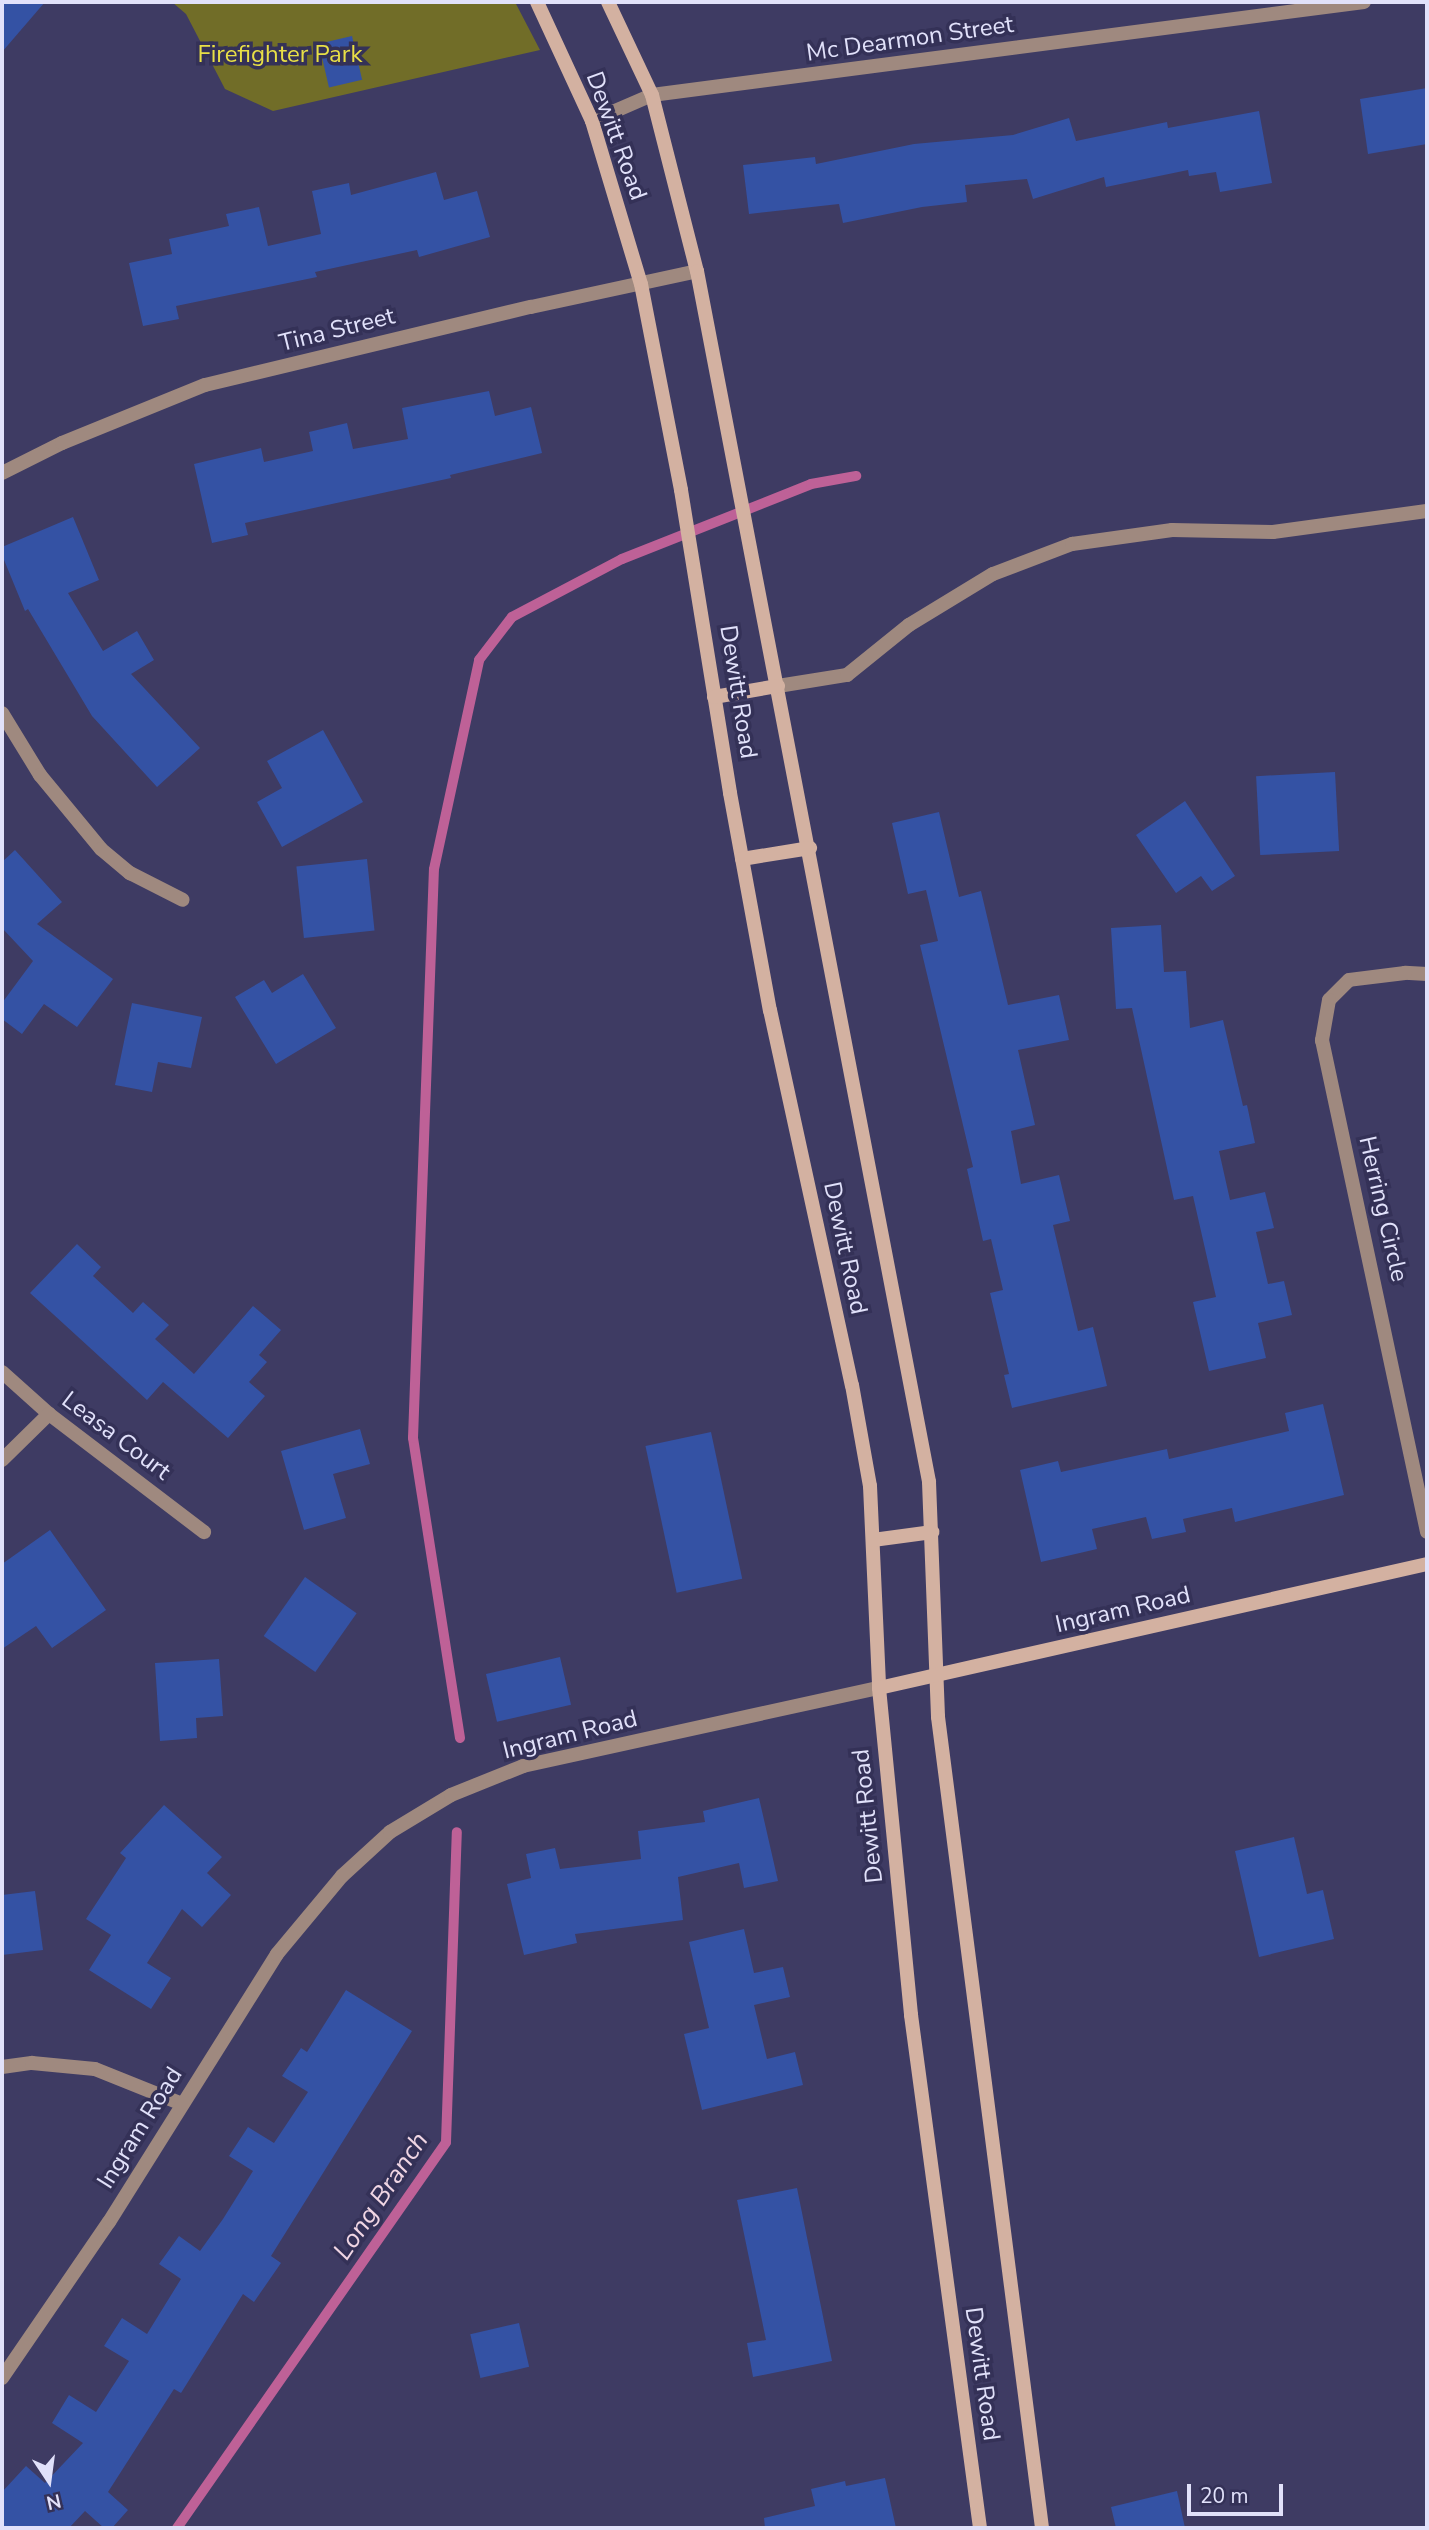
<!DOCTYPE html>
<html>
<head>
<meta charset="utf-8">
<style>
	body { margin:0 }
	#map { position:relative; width:1429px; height:2530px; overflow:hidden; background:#3e3b63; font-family:"Nunito Sans",sans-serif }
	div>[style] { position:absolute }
	.green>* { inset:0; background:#716d28 }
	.stream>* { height:10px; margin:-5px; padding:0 5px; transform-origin:5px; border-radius:5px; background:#be6197 }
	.building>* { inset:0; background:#3452a4; transform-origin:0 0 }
	.minor>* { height:14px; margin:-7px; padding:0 7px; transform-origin:7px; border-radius:7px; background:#9f897f }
	.secondary>* { height:14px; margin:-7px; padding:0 7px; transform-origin:7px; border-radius:7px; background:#d3b1a1 }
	span { translate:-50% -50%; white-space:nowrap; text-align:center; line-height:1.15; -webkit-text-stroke:7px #343157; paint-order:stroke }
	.street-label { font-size:24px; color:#e1e1fa }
	.park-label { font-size:24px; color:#e8df46 }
	.water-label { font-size:26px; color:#f0d6e4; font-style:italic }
	.frame { position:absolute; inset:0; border:4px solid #e1e1fa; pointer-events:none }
	.north { position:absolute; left:14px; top:2446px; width:70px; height:70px; -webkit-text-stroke:5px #343157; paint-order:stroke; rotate:167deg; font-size:19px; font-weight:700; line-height:28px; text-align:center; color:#e1e1fa }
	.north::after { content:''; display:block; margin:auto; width:24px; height:32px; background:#e1e1fa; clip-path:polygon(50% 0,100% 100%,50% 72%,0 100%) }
	.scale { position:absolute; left:1187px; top:2484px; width:96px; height:32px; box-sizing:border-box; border:4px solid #e1e1fa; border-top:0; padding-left:9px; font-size:21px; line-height:24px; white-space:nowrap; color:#e1e1fa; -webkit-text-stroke:5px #343157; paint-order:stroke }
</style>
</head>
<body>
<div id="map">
	<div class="green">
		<i style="clip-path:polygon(172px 2px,515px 2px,540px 50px,273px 111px,225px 89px,186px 14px)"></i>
	</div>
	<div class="stream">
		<i style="left:460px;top:1738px;width:304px;rotate:-98.9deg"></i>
		<i style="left:413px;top:1438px;width:569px;rotate:-87.89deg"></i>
		<i style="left:434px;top:869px;width:214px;rotate:-77.8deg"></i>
		<i style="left:479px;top:660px;width:54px;rotate:-52.5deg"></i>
		<i style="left:512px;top:617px;width:124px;rotate:-27.8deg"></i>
		<i style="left:622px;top:559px;width:203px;rotate:-21.6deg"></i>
		<i style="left:811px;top:484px;width:46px;rotate:-10.1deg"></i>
		<i style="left:177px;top:2528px;width:470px;rotate:-55.1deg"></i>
		<i style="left:446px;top:2142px;width:310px;rotate:-88deg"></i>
	</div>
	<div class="building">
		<i style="clip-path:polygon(2px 2px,45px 2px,2px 52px)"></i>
		<i style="left:352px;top:36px;width:45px;height:34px;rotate:77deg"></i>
		<i style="clip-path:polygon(1427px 88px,1427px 144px,1368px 154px,1360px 99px)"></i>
		<i style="clip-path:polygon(1259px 111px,1272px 183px,1220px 192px,1216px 172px,1189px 176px,1188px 170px,1106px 187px,1104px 177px,1033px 199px,1027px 179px,965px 185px,967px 202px,922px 207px,843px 223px,839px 204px,749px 214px,743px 165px,815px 157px,816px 164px,914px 144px,1013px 135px,1069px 118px,1076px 141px,1167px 122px,1168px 128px)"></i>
		<i style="clip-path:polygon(436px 172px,444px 200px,477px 191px,490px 237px,419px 257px,417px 250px,315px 272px,317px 277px,176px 306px,179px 319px,143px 326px,129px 263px,172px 254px,169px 239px,229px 226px,226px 214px,259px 207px,268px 246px,321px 234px,312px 191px,349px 183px,351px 195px)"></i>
		<i style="clip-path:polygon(489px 391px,495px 416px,531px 407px,542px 453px,450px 475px,451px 478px,245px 523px,248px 535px,212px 543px,194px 464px,261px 448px,264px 462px,313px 451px,309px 432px,347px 423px,353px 449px,408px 439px,402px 408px)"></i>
		<i style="clip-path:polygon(73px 517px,99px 580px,68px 593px,103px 651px,137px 631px,154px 660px,131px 674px,200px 748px,157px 787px,92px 716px,28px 609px,25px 611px,2px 555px,2px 547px)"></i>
		<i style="clip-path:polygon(323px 730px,363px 802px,282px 847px,257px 802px,282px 788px,267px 761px)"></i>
		<i style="left:1335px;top:772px;width:79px;height:79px;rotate:87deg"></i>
		<i style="clip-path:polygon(1185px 801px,1235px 876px,1212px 891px,1201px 876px,1176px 893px,1136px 835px)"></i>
		<i style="clip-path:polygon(939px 812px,959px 897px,981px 891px,1008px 1005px,1059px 995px,1069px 1040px,1018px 1050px,1035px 1125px,1011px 1131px,1021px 1184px,1059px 1175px,1070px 1221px,1053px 1225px,1078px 1331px,1093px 1327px,1107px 1386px,1012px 1408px,1004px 1375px,1009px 1374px,990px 1293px,1003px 1290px,991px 1239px,983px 1241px,967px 1169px,973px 1167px,920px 945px,938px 941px,926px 890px,908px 894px,892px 823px)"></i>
		<i style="clip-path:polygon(15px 850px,62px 902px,37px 924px,113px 979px,77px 1027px,44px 1004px,22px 1034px,2px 1019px,2px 1003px,33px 961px,2px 928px,2px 862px)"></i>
		<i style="left:367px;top:859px;width:72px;height:71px;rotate:84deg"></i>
		<i style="clip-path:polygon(1161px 925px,1164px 972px,1186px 971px,1190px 1028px,1223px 1020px,1243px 1106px,1247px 1105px,1255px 1143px,1219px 1151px,1230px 1200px,1265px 1192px,1274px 1228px,1256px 1232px,1268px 1284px,1284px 1281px,1292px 1315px,1258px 1323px,1266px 1358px,1209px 1371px,1193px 1302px,1216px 1297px,1193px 1196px,1174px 1200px,1132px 1008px,1116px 1009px,1111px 928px)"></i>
		<i style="clip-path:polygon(303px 974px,336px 1028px,276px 1064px,235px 997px,264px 980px,272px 993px)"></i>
		<i style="clip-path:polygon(132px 1003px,202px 1017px,191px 1068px,158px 1062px,152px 1092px,115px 1085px)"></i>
		<i style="clip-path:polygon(77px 1244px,101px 1267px,93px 1276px,133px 1313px,143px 1302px,169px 1325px,155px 1339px,194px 1374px,253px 1306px,281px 1330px,259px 1355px,267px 1362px,249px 1382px,265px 1396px,228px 1438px,163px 1382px,147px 1400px,30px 1293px)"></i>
		<i style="clip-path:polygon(1323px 1404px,1344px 1495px,1235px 1522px,1232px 1508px,1183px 1519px,1186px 1532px,1152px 1539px,1146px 1517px,1092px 1529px,1097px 1549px,1041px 1562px,1020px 1470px,1058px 1461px,1061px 1472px,1167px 1449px,1169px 1459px,1289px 1431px,1285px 1413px)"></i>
		<i style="clip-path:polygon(360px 1429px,370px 1464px,333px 1474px,346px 1518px,304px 1530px,281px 1451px)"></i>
		<i style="left:711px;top:1432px;width:150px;height:67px;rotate:78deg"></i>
		<i style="clip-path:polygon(50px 1530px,106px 1610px,52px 1648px,36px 1626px,2px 1649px,2px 1564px)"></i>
		<i style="left:305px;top:1577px;width:63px;height:72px;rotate:35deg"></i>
		<i style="left:560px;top:1657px;width:49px;height:76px;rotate:77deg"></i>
		<i style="clip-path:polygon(219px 1659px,223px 1716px,196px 1718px,197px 1738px,160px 1741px,155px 1663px)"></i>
		<i style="clip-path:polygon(759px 1798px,778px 1881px,744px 1888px,739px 1863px,678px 1877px,683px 1920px,575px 1934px,577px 1943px,524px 1955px,507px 1884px,531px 1878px,526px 1854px,555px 1848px,560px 1869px,641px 1859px,638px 1831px,705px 1822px,703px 1811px)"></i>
		<i style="clip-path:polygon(164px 1805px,222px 1857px,207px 1873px,231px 1895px,202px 1927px,182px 1909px,147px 1963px,171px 1978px,151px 2009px,89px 1970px,111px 1935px,86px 1919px,126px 1858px,120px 1853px)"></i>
		<i style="clip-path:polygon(1294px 1837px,1307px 1894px,1323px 1890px,1334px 1939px,1259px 1957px,1235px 1851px)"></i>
		<i style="clip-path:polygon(35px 1891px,43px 1950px,2px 1955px,2px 1895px)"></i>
		<i style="clip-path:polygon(744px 1929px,754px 1973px,783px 1967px,790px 1997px,754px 2005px,767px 2059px,795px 2052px,803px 2085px,702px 2110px,684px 2034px,709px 2028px,689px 1942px)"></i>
		<i style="clip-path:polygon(346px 1990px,412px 2031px,271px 2256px,281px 2263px,254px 2302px,243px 2294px,181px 2393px,174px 2389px,108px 2492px,128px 2510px,112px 2528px,104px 2528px,85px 2511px,69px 2528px,2px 2528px,2px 2492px,26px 2466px,45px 2483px,83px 2443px,52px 2423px,69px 2395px,96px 2412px,129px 2361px,104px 2346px,122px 2318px,147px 2334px,181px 2279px,159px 2264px,179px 2236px,200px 2251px,223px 2219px,253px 2171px,229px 2156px,248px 2127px,274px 2143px,308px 2092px,282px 2076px,301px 2048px,307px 2052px)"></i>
		<i style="clip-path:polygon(797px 2188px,832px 2361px,753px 2377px,747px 2343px,766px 2340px,737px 2200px)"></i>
		<i style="left:519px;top:2323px;width:45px;height:50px;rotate:77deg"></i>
		<i style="clip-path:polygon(885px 2478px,896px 2528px,765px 2528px,764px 2518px,815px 2506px,811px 2489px,845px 2481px,846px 2486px)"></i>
		<i style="clip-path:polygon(1177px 2491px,1185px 2528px,1116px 2528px,1111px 2507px)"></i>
	</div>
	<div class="minor">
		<i style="left:592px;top:121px;width:65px;rotate:-23.4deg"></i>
		<i style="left:652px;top:95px;width:718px;rotate:-7.44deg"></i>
		<i style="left:2px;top:473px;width:67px;rotate:-26.6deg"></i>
		<i style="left:62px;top:443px;width:154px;rotate:-22.1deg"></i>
		<i style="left:205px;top:385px;width:335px;rotate:-13.5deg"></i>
		<i style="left:531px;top:307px;width:170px;rotate:-12.2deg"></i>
		<i style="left:778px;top:686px;width:70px;rotate:-9.1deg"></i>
		<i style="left:847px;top:675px;width:80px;rotate:-38.9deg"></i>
		<i style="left:909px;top:625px;width:98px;rotate:-31.3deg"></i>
		<i style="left:993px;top:574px;width:85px;rotate:-20.8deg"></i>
		<i style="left:1072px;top:544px;width:101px;rotate:-8deg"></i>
		<i style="left:1172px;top:530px;width:101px;rotate:1.1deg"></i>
		<i style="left:1273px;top:532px;width:155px;rotate:-7.8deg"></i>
		<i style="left:2px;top:713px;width:73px;rotate:58.5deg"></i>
		<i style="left:40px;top:775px;width:96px;rotate:50.5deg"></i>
		<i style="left:101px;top:849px;width:38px;rotate:40deg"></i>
		<i style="left:130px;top:873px;width:59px;rotate:27deg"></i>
		<i style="left:1427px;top:974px;width:22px;rotate:-177deg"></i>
		<i style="left:1405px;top:973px;width:56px;rotate:172.9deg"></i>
		<i style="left:1349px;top:980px;width:28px;rotate:135deg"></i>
		<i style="left:1329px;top:1000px;width:41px;rotate:99.9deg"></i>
		<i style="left:1322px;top:1040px;width:503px;rotate:77.95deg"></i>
		<i style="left:2px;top:1372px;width:63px;rotate:41.8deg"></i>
		<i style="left:49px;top:1414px;width:195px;rotate:37.3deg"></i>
		<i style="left:2px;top:1460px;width:66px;rotate:-44.4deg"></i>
		<i style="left:2px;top:2067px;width:30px;rotate:-8deg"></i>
		<i style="left:32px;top:2063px;width:63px;rotate:5.4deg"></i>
		<i style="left:95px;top:2069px;width:94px;rotate:21.9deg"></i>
		<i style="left:2px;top:2378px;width:189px;rotate:-55.6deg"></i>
		<i style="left:109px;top:2222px;width:316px;rotate:-57.9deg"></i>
		<i style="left:277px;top:1954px;width:102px;rotate:-50.2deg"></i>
		<i style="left:342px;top:1876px;width:65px;rotate:-42.5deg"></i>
		<i style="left:390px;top:1832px;width:71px;rotate:-31.2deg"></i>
		<i style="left:451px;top:1795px;width:78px;rotate:-21.9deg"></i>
		<i style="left:523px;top:1766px;width:364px;rotate:-12.4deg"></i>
	</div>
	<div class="secondary">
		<i style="left:537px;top:2px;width:131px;rotate:65.2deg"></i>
		<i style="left:592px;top:121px;width:170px;rotate:73.3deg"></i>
		<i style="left:641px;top:284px;width:210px;rotate:79deg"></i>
		<i style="left:681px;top:490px;width:307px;rotate:80.8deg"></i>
		<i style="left:730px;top:793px;width:221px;rotate:79.6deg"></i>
		<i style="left:770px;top:1010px;width:384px;rotate:77.7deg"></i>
		<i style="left:852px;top:1385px;width:103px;rotate:79.9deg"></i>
		<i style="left:870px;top:1486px;width:202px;rotate:87.4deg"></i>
		<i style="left:879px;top:1688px;width:329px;rotate:84.4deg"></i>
		<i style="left:911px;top:2015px;width:518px;rotate:82.34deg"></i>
		<i style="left:608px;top:2px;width:103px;rotate:64.7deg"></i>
		<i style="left:652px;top:95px;width:182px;rotate:75.7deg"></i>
		<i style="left:697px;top:271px;width:1233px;rotate:79.15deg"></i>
		<i style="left:929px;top:1482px;width:235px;rotate:87.8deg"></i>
		<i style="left:938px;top:1717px;width:818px;rotate:82.69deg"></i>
		<i style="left:714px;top:697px;width:65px;rotate:-9.8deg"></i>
		<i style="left:742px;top:859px;width:69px;rotate:-9.2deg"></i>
		<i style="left:873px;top:1540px;width:60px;rotate:-7.7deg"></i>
		<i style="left:879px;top:1688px;width:562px;rotate:-12.75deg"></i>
	</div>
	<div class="street-label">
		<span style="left:910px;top:39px;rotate:-8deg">Mc Dearmon Street</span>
		<span style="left:616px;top:136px;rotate:70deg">Dewitt Road</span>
		<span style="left:337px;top:330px;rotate:-14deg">Tina Street</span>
		<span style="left:738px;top:692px;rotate:81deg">Dewitt Road</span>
		<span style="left:1383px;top:1209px;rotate:77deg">Herring Circle</span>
		<span style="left:845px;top:1248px;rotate:78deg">Dewitt Road</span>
		<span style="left:116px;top:1436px;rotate:37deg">Leasa Court</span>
		<span style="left:1123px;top:1610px;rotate:-13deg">Ingram Road</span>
		<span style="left:570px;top:1735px;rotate:-14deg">Ingram Road</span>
		<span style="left:868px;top:1816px;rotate:-96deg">Dewitt Road</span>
		<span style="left:140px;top:2128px;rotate:-58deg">Ingram Road</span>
		<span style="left:982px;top:2374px;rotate:82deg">Dewitt Road</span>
	</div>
	<div class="park-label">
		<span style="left:280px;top:55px">Firefighter Park</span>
	</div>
	<div class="water-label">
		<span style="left:381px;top:2196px;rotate:-56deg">Long Branch</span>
	</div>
	<div class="frame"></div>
	<div class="north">N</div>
	<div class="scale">20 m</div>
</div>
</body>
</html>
